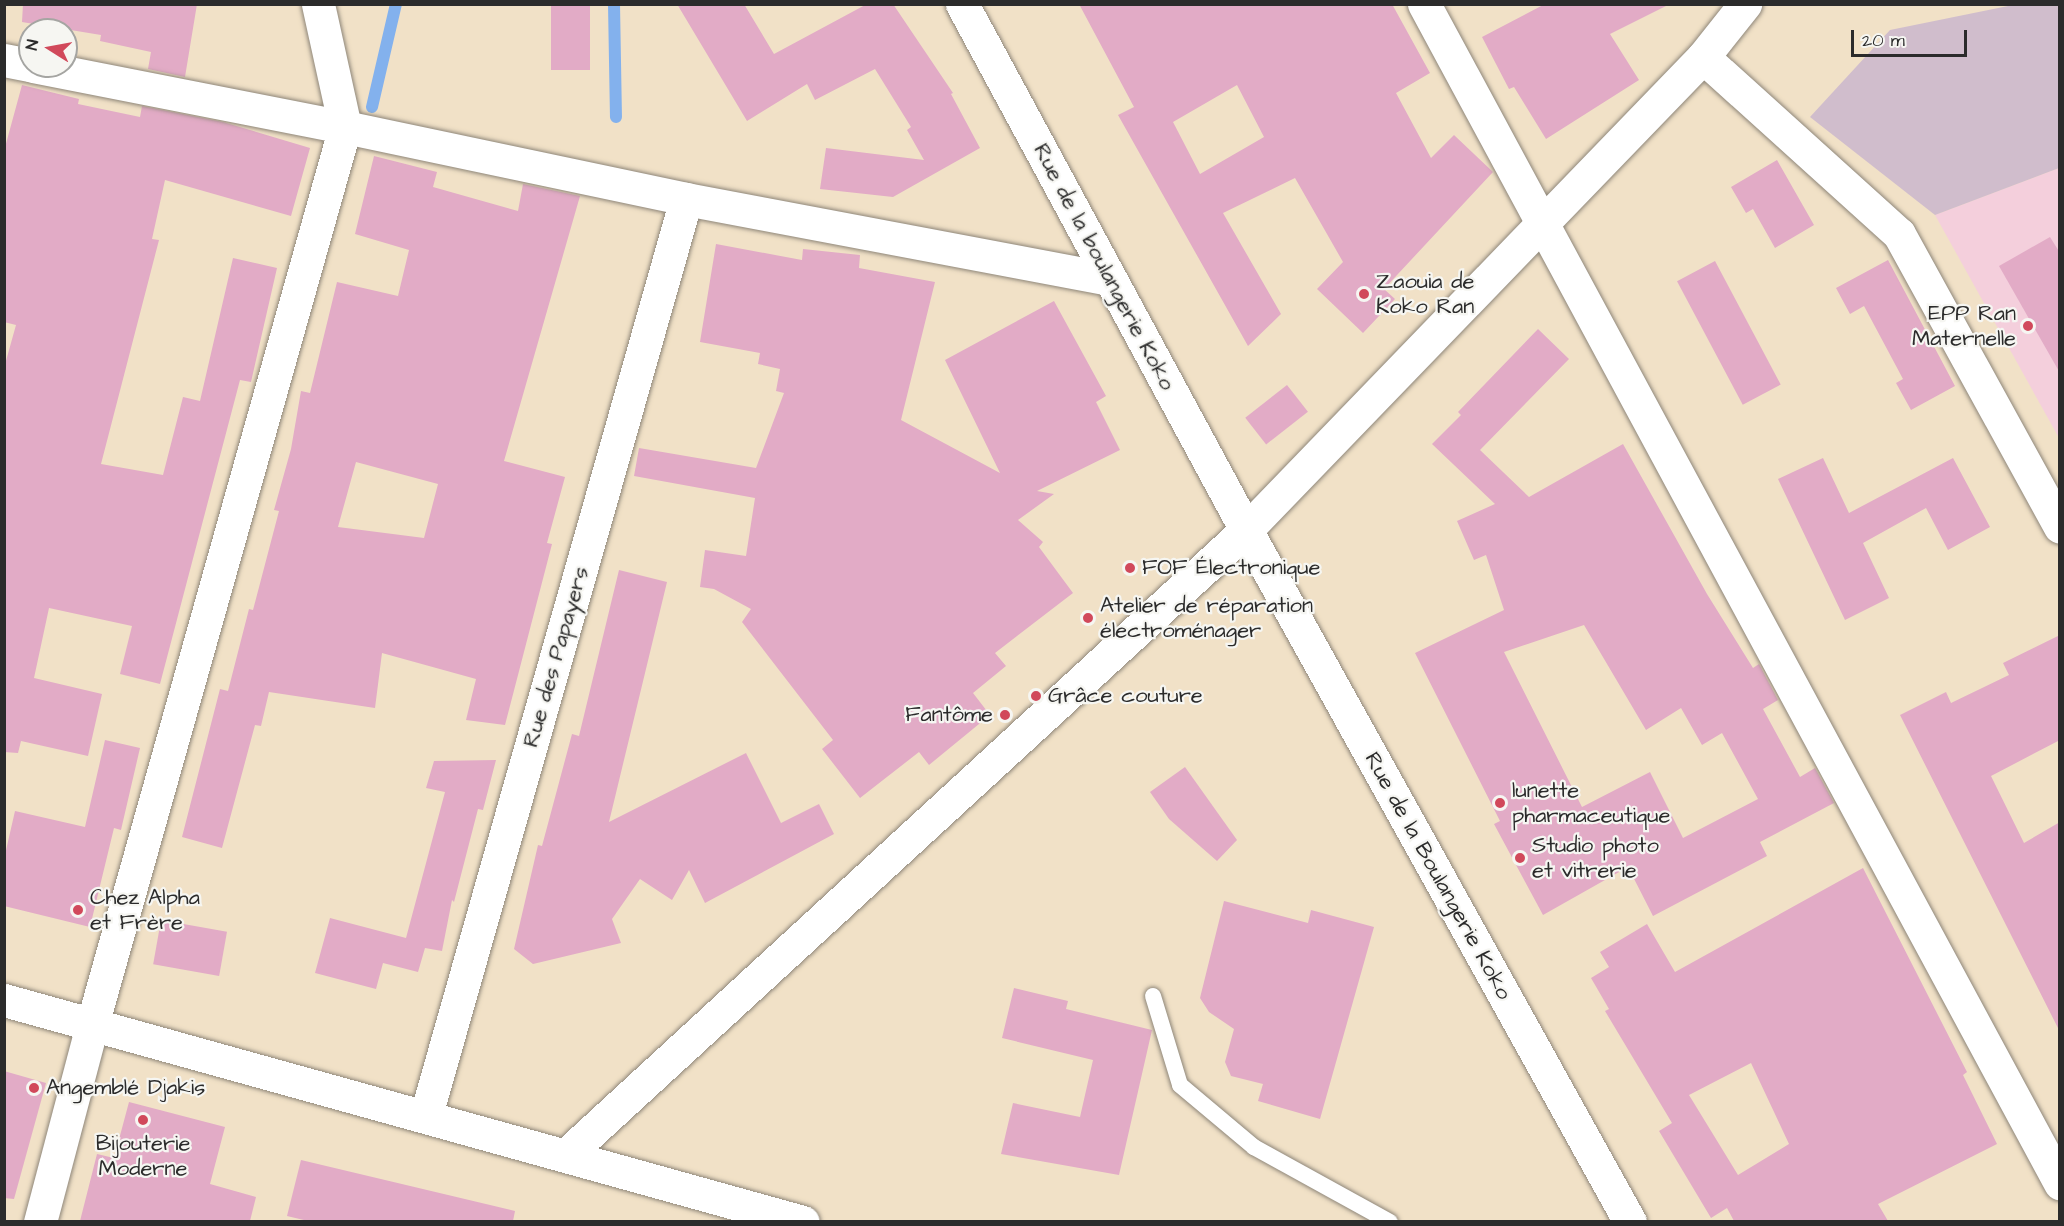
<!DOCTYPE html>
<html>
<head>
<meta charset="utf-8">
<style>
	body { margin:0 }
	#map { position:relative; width:2064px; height:1226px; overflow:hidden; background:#f1e1c7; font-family:"Architects Daughter",sans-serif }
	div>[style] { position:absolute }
	.built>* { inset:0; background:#f4cfdc }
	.industrial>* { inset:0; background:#d0bdcc }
	.stream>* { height:12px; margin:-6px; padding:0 6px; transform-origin:6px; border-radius:6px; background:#83b1ed }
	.building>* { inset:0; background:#e2abc6; transform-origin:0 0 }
	.roads { filter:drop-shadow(0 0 2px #8e8679) drop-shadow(0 0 2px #8e8679) }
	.service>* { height:16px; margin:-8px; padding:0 8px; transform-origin:8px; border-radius:8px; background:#fff }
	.minor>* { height:33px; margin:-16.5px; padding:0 16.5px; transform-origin:16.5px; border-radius:16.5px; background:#fff }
	.tertiary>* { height:33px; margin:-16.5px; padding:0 16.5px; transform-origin:16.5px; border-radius:16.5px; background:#fff }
	.dots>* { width:16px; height:16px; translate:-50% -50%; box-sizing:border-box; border:3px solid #f6f6f2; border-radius:50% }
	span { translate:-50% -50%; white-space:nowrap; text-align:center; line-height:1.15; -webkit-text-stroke:4.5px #f6f6f2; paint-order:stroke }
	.street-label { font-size:22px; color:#2b2b2b }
	.poi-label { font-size:22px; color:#2b2b2b }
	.left { translate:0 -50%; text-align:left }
	.right { translate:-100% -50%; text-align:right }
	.frame { position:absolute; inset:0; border:6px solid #2b2b2b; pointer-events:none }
	.north { position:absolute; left:18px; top:18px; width:60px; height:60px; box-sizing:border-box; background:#f6f6f2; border:2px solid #a5a5a2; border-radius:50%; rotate:281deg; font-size:16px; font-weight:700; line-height:24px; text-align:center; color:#2b2b2b }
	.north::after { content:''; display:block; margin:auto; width:21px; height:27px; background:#d1495b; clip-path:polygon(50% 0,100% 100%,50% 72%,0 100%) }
	.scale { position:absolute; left:1851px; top:30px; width:116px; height:27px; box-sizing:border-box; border:3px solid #2b2b2b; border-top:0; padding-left:8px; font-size:18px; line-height:21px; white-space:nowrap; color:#2b2b2b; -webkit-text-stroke:4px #f6f6f2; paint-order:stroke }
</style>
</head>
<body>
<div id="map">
	<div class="built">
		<i style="clip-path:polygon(2059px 168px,2059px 438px,1935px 215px)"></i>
	</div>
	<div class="industrial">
		<i style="clip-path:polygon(2013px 5px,2059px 5px,2059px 168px,1935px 215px,1810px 117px,1890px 30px)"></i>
	</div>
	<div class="stream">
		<i style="left:614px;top:4px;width:113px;rotate:89deg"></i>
		<i style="left:372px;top:107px;width:106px;rotate:-76.9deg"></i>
	</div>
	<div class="building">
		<i style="clip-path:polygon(23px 4px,197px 4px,185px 77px,148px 69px,151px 52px,100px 41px,101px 35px,22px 22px)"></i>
		<i style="left:551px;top:4px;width:39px;height:66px"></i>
		<i style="clip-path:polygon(677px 4px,744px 4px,774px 54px,867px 4px,893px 4px,953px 93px,951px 94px,980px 148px,893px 197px,820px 189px,826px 148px,924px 160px,907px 130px,911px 127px,875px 69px,815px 100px,807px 84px,747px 121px)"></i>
		<i style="clip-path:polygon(evenodd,1079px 4px,1392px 4px,1430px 73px,1396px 93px,1431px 158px,1454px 135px,1493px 172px,1384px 289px,1395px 299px,1363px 333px,1317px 289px,1343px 262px,1295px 178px,1223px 213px,1281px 314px,1248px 346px,1118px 115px,1134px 107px,1079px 4px,1237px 85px,1264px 137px,1200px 174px,1173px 122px,1237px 85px)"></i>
		<i style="clip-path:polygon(1545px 4px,1670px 4px,1610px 34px,1639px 80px,1546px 139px,1514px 87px,1509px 89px,1482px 37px)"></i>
		<i style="clip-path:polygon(22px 85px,79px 99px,78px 104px,140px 117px,142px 106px,223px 122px,310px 148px,291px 216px,165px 180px,152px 239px,159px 240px,101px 464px,163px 475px,183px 397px,200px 401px,233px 258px,277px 268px,251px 382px,240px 380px,160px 684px,120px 674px,132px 626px,49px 608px,34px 678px,102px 694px,88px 756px,21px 741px,18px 753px,4px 752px,4px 368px,16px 325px,4px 322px,4px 151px)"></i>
		<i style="clip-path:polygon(evenodd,374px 156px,437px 172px,433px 187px,518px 211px,523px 184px,580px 196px,504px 461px,565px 477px,547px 543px,552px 544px,505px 725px,466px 720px,476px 679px,382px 653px,375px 708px,269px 692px,261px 726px,255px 725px,222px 848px,182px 837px,220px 689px,228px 691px,249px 609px,253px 610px,279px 511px,274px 510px,291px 449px,301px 391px,310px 393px,337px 282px,398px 296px,409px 250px,355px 234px,374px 156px,356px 462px,438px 484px,424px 538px,338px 527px,356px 462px)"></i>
		<i style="clip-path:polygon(1777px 160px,1814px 225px,1775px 248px,1753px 209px,1746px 213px,1731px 187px)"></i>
		<i style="clip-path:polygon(2050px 237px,2060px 253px,2060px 373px,1999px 266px)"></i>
		<i style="clip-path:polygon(716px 244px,802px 260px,803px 249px,860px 255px,859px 268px,935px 282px,901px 420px,1000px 473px,945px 360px,1054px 301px,1106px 396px,1096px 402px,1120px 450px,1037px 491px,1054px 494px,1018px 520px,1043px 542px,1039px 547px,1073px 593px,995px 653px,1006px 666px,973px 693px,990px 715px,929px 765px,919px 752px,860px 798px,822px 749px,833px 740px,742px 622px,751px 609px,714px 589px,700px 587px,705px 550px,746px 556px,755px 498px,634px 476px,639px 448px,756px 468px,784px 393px,776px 391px,780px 369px,758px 364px,760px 353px,700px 342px)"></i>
		<i style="clip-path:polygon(1888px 260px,1955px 386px,1911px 410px,1896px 383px,1903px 379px,1864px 306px,1850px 314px,1836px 288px)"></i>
		<i style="left:1715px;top:261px;width:140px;height:43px;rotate:62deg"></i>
		<i style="clip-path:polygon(evenodd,1538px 329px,1569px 359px,1480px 450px,1529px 497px,1623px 444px,1707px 594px,1753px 668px,1759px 664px,1778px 700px,1763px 709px,1800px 777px,1815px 768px,1834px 803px,1760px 842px,1767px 856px,1653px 916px,1628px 867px,1543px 915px,1494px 824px,1500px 821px,1415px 653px,1504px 610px,1486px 555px,1474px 560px,1457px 521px,1495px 504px,1432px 444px,1461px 415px,1458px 412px,1538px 329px,1584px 625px,1646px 730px,1681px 708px,1702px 745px,1722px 733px,1758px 799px,1683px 838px,1650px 772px,1582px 807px,1504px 652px,1584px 625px)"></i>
		<i style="left:1287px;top:385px;width:34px;height:53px;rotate:52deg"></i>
		<i style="clip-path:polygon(1823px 458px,1849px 513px,1953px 458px,1990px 527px,1948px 550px,1926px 508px,1863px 543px,1889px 598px,1845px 620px,1778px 479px)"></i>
		<i style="clip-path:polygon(619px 570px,667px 582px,609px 822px,746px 753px,781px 823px,819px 804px,834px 834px,705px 903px,689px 870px,672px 900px,640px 879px,612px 919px,621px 943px,533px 964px,514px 949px,538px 845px,542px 846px,572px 734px,579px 736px)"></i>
		<i style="clip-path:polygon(2060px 635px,2060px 740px,1991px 776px,2024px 843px,2060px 822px,2060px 1032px,1900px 715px,1946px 692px,1951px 703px,2009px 675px,2003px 663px)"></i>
		<i style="clip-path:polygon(105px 740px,140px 748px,121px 830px,114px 828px,90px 927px,4px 906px,4px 859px,15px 811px,85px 827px)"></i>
		<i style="clip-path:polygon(496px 760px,483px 810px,478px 809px,454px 902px,452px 900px,442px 951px,425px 948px,418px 972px,383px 963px,376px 989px,315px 973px,330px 918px,406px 938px,445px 792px,426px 788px,434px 761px)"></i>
		<i style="clip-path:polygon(1185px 767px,1237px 840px,1217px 861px,1169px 819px,1150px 792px)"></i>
		<i style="clip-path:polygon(evenodd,1863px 868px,1967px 1072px,1963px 1075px,1997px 1144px,1878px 1204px,1888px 1221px,1734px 1221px,1727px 1208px,1711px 1218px,1659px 1131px,1672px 1123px,1605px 1011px,1609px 1009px,1591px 978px,1609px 967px,1600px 952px,1647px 924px,1675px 972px,1863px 868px,1751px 1063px,1789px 1144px,1738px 1175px,1689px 1095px,1751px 1063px)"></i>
		<i style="clip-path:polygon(1224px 901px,1308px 923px,1311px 910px,1374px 927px,1320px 1119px,1258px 1101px,1263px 1084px,1231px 1076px,1225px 1062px,1234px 1029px,1209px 1012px,1200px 998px)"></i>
		<i style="left:161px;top:920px;width:67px;height:45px;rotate:10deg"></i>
		<i style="clip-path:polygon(1014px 988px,1068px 1001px,1066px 1009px,1152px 1030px,1119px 1175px,1001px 1154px,1013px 1103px,1080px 1117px,1093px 1060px,1002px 1038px)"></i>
		<i style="clip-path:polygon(4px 1071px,46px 1083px,14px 1199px,4px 1198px)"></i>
		<i style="clip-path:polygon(129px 1102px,225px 1127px,210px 1184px,256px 1197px,250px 1221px,80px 1221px,97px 1154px,114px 1158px)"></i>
		<i style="clip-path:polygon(301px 1160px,515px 1211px,513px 1221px,308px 1221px,287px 1216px)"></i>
	</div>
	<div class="roads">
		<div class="service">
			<i style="left:1153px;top:996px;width:93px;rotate:73.1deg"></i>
			<i style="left:1180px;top:1085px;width:97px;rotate:40deg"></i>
			<i style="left:1254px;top:1147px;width:155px;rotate:28.9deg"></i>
		</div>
		<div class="minor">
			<i style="left:1424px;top:4px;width:1340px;rotate:61.66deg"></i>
			<i style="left:1703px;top:57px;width:264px;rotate:42.1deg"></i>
			<i style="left:1899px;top:234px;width:334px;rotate:61.2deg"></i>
			<i style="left:4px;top:60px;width:26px;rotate:11deg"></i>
			<i style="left:33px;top:66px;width:318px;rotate:11.1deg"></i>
			<i style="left:345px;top:127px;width:349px;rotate:11.9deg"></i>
			<i style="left:686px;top:199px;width:431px;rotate:10.7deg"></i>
			<i style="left:1246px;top:530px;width:658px;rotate:-45.99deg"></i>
			<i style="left:1703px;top:57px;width:68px;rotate:-51.6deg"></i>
			<i style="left:426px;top:1115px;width:952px;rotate:-74.15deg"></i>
			<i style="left:40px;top:1222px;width:204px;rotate:-75.2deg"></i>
			<i style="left:92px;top:1025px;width:933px;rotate:-74.27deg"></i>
			<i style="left:345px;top:127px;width:126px;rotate:-102.4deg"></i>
		</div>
		<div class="tertiary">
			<i style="left:962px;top:4px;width:598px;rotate:61.63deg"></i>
			<i style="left:1246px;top:530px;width:791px;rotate:60.97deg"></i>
			<i style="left:4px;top:1000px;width:829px;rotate:15.53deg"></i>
			<i style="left:567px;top:1154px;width:922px;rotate:-42.58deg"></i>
		</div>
	</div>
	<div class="dots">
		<i style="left:1364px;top:294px;background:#d1495b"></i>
		<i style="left:2028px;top:326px;background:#d1495b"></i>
		<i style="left:1130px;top:568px;background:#d1495b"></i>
		<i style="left:1088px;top:618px;background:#d1495b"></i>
		<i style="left:1036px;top:696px;background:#d1495b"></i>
		<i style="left:1005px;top:715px;background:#d1495b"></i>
		<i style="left:1500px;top:803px;background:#d1495b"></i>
		<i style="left:1520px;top:858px;background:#d1495b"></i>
		<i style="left:78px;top:910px;background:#d1495b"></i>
		<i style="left:34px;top:1088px;background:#d1495b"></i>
		<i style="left:143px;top:1120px;background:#d1495b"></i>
	</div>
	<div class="street-label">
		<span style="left:1104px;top:267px;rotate:62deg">Rue de la boulangerie Koko</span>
		<span style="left:556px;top:657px;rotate:-74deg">Rue des Papayers</span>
		<span style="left:1438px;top:876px;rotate:61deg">Rue de la Boulangerie Koko</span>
	</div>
	<div class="poi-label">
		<span class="left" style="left:1376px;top:294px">Zaouia de<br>Koko Ran</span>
		<span class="right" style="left:2016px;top:326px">EPP Ran<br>Maternelle</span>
		<span class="left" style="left:1142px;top:568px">FOF Électronique</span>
		<span class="left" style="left:1100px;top:618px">Atelier de réparation<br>électroménager</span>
		<span class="left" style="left:1048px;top:696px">Grâce couture</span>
		<span class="right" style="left:993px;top:715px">Fantôme</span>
		<span class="left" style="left:1512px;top:803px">lunette<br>pharmaceutique</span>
		<span class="left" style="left:1532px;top:858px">Studio photo<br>et vitrerie</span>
		<span class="left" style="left:90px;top:910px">Chez Alpha<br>et Frère</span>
		<span class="left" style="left:46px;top:1088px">Angemblé Djakis</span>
		<span style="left:143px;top:1156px">Bijouterie<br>Moderne</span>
	</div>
	<div class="frame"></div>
	<div class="north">N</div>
	<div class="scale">20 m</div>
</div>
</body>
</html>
